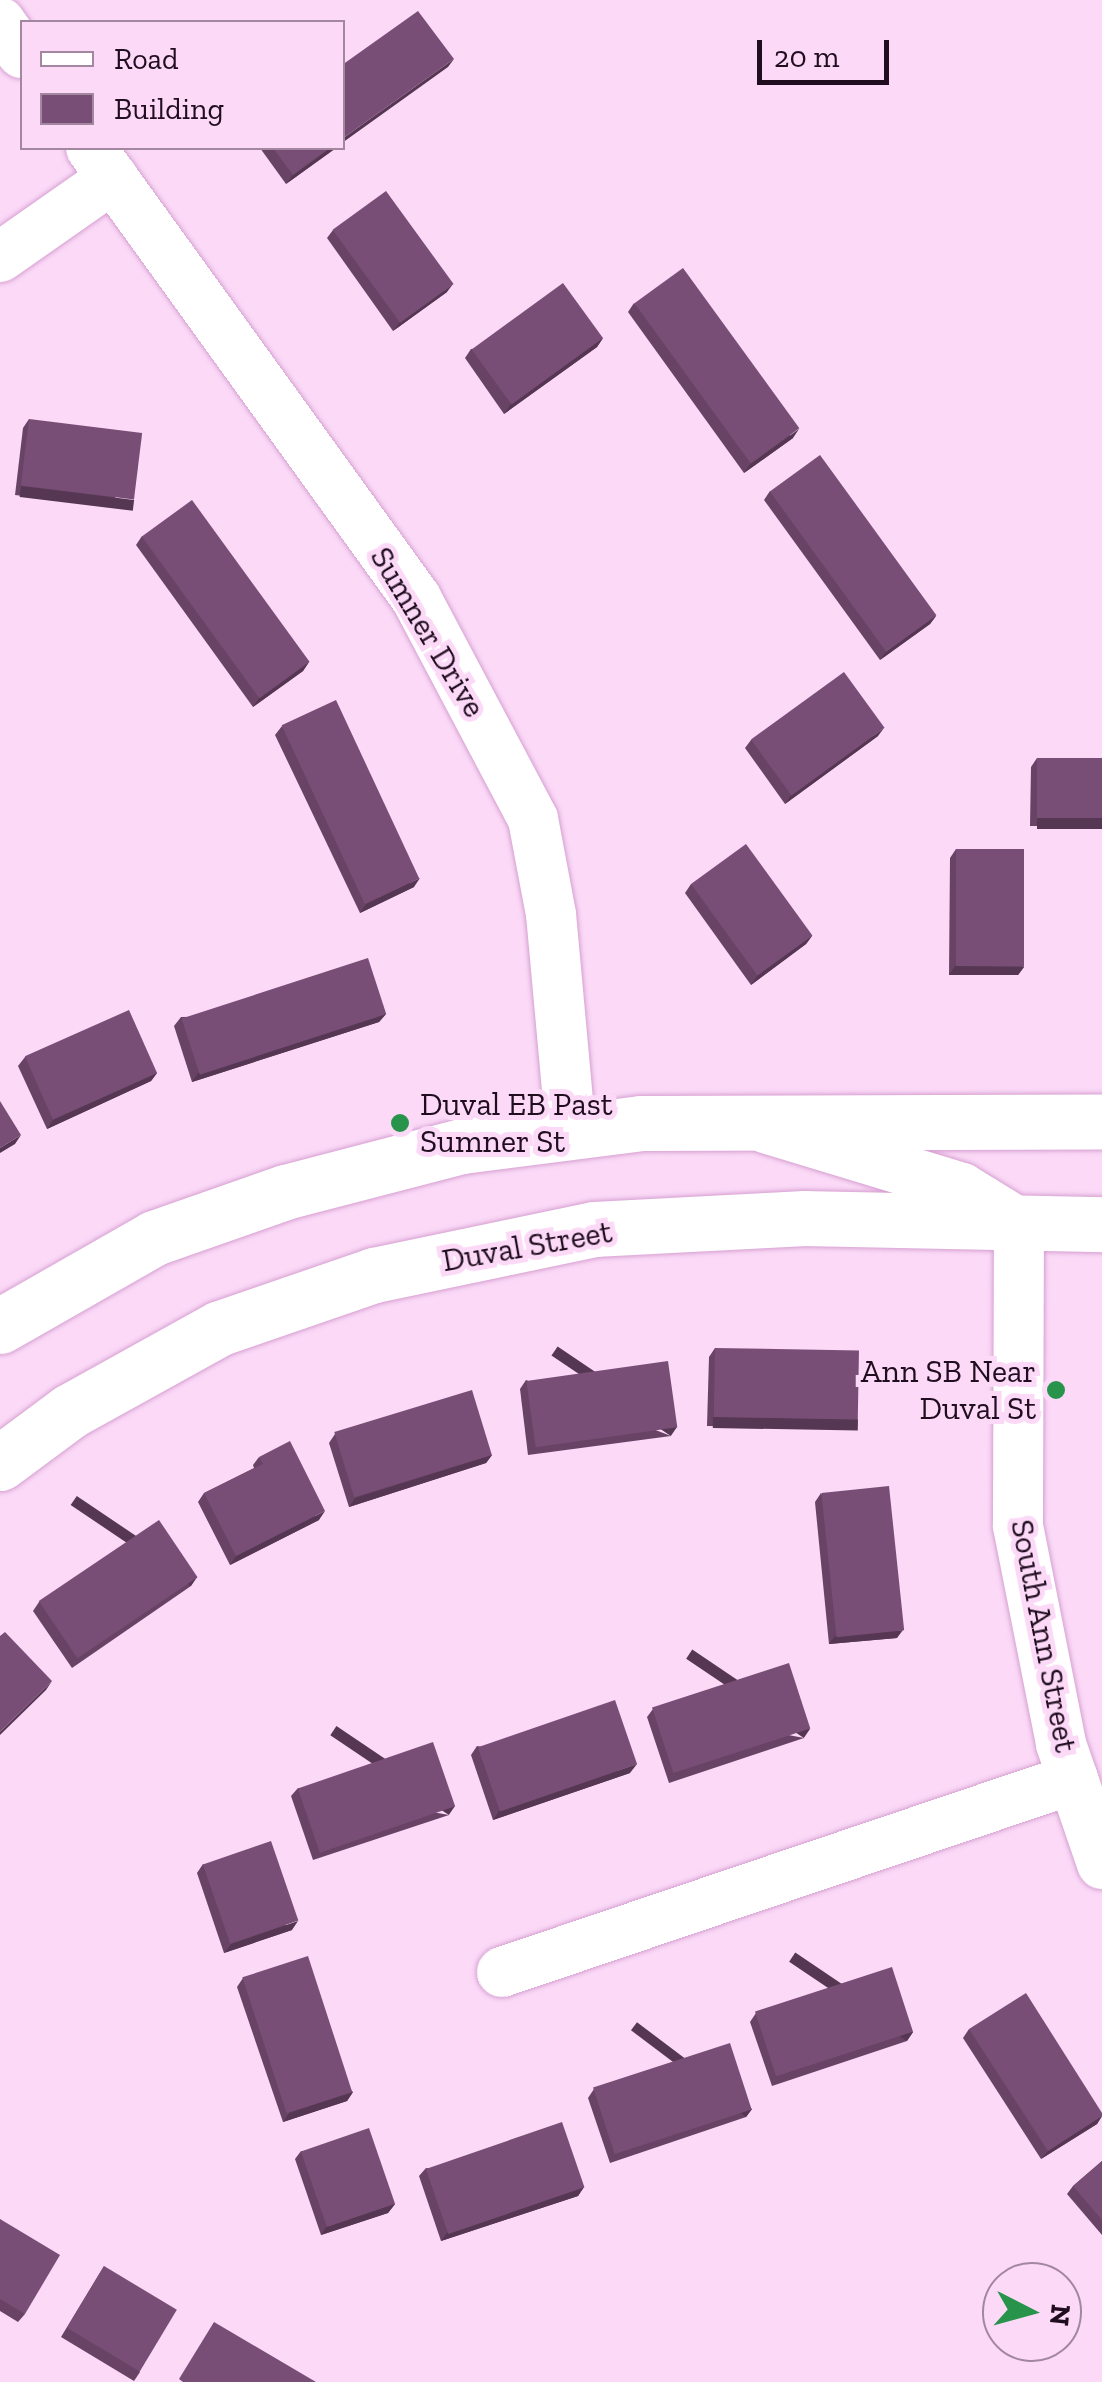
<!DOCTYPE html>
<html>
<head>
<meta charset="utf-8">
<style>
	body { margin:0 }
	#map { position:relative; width:1102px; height:2382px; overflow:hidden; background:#fbd9f7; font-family:"Zilla Slab",serif }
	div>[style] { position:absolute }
	.roads { filter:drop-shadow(0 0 2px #d6a0d1) drop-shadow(0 0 2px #d6a0d1) }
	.minor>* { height:50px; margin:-25px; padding:0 25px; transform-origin:25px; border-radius:25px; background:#fff }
	.tertiary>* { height:55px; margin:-27.5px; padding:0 27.5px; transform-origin:27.5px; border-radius:27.5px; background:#fff }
	.wall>* { inset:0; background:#684365 }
	.shaded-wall>* { inset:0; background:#553753; transform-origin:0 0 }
	.building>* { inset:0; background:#794e76; transform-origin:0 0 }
	.dots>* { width:28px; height:28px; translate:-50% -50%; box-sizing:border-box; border:5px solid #fbd9f7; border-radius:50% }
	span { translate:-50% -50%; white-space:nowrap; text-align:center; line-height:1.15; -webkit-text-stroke:10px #fbd9f7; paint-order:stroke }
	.street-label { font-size:32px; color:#200d1f }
	.poi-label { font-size:32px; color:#200d1f }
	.left { translate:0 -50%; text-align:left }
	.right { translate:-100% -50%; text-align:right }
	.legend { position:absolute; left:20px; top:20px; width:325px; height:130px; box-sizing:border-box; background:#fbd9f7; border:2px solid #a387a1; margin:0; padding:12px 18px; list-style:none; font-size:30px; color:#200d1f }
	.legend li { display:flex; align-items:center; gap:20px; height:50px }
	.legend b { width:50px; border:2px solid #a387a1 }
	.north { position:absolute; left:982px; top:2262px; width:100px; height:100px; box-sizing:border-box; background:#fbd9f7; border:2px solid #a387a1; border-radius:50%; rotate:96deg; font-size:28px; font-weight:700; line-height:40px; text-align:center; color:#200d1f }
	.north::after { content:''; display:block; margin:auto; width:35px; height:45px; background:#28934b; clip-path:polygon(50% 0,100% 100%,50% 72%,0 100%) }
	.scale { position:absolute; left:757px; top:40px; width:132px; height:45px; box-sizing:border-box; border:5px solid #200d1f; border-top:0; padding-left:12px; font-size:30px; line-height:35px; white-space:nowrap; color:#200d1f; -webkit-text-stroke:8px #fbd9f7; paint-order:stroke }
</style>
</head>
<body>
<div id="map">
	<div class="roads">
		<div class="minor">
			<i style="left:0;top:22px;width:38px;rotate:55deg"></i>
			<i style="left:91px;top:148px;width:555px;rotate:54.16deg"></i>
			<i style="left:416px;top:598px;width:250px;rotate:62.1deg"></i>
			<i style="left:533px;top:819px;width:97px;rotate:79.3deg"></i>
			<i style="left:551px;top:914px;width:219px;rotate:84.8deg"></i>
			<i style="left:0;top:257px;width:138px;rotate:-35deg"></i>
			<i style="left:765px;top:1128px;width:206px;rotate:16.9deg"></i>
			<i style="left:962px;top:1188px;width:67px;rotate:31.6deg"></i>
			<i style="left:1019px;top:1223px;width:303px;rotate:90.2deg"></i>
			<i style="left:1018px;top:1526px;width:222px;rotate:78.8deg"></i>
			<i style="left:1061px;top:1744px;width:127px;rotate:71.1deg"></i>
			<i style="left:502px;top:1972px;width:603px;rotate:-18.68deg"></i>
		</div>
		<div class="tertiary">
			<i style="left:0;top:1326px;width:177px;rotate:-29.7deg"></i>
			<i style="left:154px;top:1238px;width:139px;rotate:-19.3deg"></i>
			<i style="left:285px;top:1192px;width:183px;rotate:-14.6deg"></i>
			<i style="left:462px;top:1146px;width:180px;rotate:-7.3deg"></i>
			<i style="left:641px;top:1123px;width:461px;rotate:-0.2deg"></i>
			<i style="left:0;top:1463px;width:87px;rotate:-36.6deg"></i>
			<i style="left:70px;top:1411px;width:171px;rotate:-29deg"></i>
			<i style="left:220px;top:1328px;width:163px;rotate:-19deg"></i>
			<i style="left:374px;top:1275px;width:225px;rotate:-11.8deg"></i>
			<i style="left:594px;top:1229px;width:211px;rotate:-3deg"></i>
			<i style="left:805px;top:1218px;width:297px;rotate:1.2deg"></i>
		</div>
	</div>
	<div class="wall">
		<i style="clip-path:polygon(260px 148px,336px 148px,286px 184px)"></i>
		<i style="clip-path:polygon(333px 230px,447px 292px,393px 331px,327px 238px)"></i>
		<i style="clip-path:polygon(634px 303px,793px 438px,744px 473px,628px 312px)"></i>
		<i style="clip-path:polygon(603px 338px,597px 347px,504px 414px,465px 358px,471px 349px)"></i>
		<i style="clip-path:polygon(29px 419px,128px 509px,15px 495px,23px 428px)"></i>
		<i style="clip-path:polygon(770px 491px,936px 616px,930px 624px,880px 660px,764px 500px)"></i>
		<i style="clip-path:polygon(142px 536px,309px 662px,303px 671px,253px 707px,136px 545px)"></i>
		<i style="clip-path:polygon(282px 726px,414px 887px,360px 913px,275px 735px)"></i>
		<i style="clip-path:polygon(878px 736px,785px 804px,745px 748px,751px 740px)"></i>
		<i style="clip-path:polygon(1037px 758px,1102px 758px,1102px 826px,1030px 826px,1031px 767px)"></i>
		<i style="clip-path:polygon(956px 849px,1024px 967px,1018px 975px,949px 975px,950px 858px)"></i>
		<i style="clip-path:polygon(691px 884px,812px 936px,806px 944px,751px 985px,685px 893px)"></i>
		<i style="clip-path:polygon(386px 1014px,379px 1022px,192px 1082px,174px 1026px,181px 1017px)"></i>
		<i style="clip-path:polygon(25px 1057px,157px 1073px,151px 1081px,47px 1129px,18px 1066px)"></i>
		<i style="clip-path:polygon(715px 1348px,858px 1419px,852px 1428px,707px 1426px,709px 1357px)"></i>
		<i style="clip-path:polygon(526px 1380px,671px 1436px,528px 1455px,520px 1389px)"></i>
		<i style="clip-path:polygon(335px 1434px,492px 1455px,486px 1463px,349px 1507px,329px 1443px)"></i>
		<i style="clip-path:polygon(259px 1457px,319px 1520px,230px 1565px,198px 1502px,204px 1493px,254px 1468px,253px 1465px)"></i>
		<i style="clip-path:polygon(821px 1493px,897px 1638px,829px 1644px,815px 1502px)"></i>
		<i style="clip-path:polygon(197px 1577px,191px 1586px,72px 1668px,33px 1611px,39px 1602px)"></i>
		<i style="clip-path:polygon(653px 1709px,804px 1738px,669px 1783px,647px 1717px)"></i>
		<i style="clip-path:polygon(477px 1746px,630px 1773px,493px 1820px,471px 1755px)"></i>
		<i style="clip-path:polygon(298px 1788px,449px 1815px,313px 1860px,291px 1796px)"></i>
		<i style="clip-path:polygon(203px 1864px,292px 1930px,224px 1953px,197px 1873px)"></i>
		<i style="clip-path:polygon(243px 1978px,353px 2092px,347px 2101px,283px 2122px,237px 1987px)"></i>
		<i style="clip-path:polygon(756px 2013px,913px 2032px,907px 2041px,772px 2086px,750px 2022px)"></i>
		<i style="clip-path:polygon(969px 2029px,1102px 2116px,1097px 2124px,1041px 2159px,963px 2038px)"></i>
		<i style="clip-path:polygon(594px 2089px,752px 2109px,746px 2117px,610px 2163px,588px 2098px)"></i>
		<i style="clip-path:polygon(301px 2151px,395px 2204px,388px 2213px,321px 2235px,295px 2159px)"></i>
		<i style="clip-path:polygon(1102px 2161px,1102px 2235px,1067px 2194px,1073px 2186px)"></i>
		<i style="clip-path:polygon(426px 2168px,584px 2187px,578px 2196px,441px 2241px,419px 2176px)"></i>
		<i style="clip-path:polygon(0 2219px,25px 2314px,18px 2322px,0 2311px)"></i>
		<i style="clip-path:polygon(104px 2266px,140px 2372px,134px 2381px,61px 2337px)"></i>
	</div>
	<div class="shaded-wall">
		<i style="clip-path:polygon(454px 59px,448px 67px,342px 143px,342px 139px)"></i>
		<i style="clip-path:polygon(330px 148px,336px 148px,286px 184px,293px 175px)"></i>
		<i style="clip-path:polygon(453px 284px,447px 292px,393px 331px,400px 322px)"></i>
		<i style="clip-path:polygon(603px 338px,597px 347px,504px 414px,510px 405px)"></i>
		<i style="clip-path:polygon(799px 429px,793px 438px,744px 473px,750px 464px)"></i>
		<i style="left:21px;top:486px;width:114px;height:11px;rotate:7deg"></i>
		<i style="clip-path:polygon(936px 616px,930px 624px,880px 660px,886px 652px)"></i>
		<i style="clip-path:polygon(309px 662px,303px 671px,253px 707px,259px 698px)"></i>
		<i style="clip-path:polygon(884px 728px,878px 736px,785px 804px,791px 795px)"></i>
		<i style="left:1037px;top:818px;width:65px;height:11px"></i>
		<i style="clip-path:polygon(420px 878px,414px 887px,360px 913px,366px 904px)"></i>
		<i style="clip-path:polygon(812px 936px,806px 944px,751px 985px,757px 976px)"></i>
		<i style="clip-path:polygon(955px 966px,1024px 967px,1018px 975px,949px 975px)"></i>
		<i style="clip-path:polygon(386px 1014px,379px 1022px,192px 1082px,198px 1073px)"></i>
		<i style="clip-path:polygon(157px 1073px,151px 1081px,47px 1129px,53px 1120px)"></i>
		<i style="clip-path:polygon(21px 1135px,15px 1144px,0 1153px,0 1148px)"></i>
		<i style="left:713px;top:1417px;width:145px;height:11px;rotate:1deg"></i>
		<i style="left:677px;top:1427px;width:11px;height:144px;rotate:124deg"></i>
		<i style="clip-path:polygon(492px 1455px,486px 1463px,349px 1507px,355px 1498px)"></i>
		<i style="clip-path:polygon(325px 1511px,319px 1520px,230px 1565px,236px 1556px)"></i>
		<i style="left:197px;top:1577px;width:11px;height:145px;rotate:124deg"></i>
		<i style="clip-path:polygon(903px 1630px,897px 1638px,829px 1644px,835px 1636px)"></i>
		<i style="clip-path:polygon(52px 1681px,46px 1690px,0 1735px,0 1732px)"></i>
		<i style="left:810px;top:1729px;width:11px;height:142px;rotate:124deg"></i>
		<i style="clip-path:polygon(637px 1764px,630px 1773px,493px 1820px,499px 1811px)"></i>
		<i style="left:455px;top:1806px;width:11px;height:143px;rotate:124deg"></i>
		<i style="clip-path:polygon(298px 1921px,292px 1930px,224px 1953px,231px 1944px)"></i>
		<i style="left:913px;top:2032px;width:11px;height:142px;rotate:124deg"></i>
		<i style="clip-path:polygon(353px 2092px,347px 2101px,283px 2122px,289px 2113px)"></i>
		<i style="left:752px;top:2109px;width:10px;height:144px;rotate:127deg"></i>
		<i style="clip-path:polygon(1102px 2116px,1097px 2124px,1041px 2159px,1048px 2151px)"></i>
		<i style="clip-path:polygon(584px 2187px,578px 2196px,441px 2241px,447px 2233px)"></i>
		<i style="clip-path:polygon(395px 2204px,388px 2213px,321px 2235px,327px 2226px)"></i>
	</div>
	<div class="building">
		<i style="clip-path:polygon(418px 11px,454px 59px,342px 139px,342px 65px)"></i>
		<i style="clip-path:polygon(273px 148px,330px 148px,293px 175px)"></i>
		<i style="left:386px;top:191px;width:115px;height:66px;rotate:54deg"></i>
		<i style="left:683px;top:268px;width:198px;height:60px;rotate:54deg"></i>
		<i style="left:563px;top:283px;width:68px;height:113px;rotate:54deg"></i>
		<i style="left:29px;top:419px;width:114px;height:67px;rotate:7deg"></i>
		<i style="left:820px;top:455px;width:198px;height:62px;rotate:54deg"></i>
		<i style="left:192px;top:500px;width:200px;height:62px;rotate:54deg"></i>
		<i style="left:844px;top:672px;width:69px;height:115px;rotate:54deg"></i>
		<i style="left:336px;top:700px;width:197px;height:60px;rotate:65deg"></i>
		<i style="left:1037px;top:758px;width:65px;height:60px"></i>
		<i style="left:746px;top:844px;width:113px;height:68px;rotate:54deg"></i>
		<i style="left:956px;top:849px;width:68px;height:117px"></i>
		<i style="left:368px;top:958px;width:59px;height:196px;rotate:72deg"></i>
		<i style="left:129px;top:1010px;width:69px;height:114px;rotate:66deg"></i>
		<i style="clip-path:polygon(0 1101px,21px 1135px,0 1148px)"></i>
		<i style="left:715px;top:1348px;width:144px;height:69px;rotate:1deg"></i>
		<i style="left:668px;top:1361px;width:67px;height:143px;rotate:82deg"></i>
		<i style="left:472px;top:1390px;width:68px;height:144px;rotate:73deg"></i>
		<i style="clip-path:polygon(290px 1441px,325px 1511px,236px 1556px,204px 1493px,263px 1464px,259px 1457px)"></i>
		<i style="left:889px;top:1486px;width:145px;height:68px;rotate:84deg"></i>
		<i style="left:159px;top:1520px;width:69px;height:145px;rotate:56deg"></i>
		<i style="clip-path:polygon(5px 1632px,52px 1681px,0 1732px,0 1636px)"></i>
		<i style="left:789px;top:1663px;width:69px;height:144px;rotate:72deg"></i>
		<i style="left:615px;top:1700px;width:68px;height:145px;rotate:71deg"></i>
		<i style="left:433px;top:1742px;width:68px;height:143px;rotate:71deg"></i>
		<i style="left:271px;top:1841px;width:84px;height:72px;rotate:71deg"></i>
		<i style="left:308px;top:1956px;width:143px;height:69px;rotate:72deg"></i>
		<i style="left:892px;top:1967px;width:68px;height:144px;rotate:72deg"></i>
		<i style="clip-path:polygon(1026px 1993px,1102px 2113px,1102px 2116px,1048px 2151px,969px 2029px)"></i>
		<i style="left:730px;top:2043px;width:70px;height:144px;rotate:72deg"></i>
		<i style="left:562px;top:2122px;width:69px;height:144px;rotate:71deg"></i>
		<i style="left:369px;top:2128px;width:80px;height:72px;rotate:71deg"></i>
		<i style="clip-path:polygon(1102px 2161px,1102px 2220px,1073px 2186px)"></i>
		<i style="clip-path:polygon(0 2219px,60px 2255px,25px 2314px,0 2299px)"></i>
		<i style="left:104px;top:2266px;width:85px;height:72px;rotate:31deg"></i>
		<i style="clip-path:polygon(214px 2322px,316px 2382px,183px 2382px,179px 2379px)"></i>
	</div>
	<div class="dots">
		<i style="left:400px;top:1123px;background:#28934b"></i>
		<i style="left:1056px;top:1390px;background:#28934b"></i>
	</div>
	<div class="street-label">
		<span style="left:428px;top:632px;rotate:59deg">Sumner Drive</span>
		<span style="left:527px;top:1246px;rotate:-10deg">Duval Street</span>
		<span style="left:1044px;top:1636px;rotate:79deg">South Ann Street</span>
	</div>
	<div class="poi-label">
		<span class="left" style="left:420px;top:1123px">Duval EB Past<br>Sumner St</span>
		<span class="right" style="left:1036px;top:1390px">Ann SB Near<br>Duval St</span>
	</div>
	<ul class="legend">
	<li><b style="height:12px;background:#fff"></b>Road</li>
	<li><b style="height:28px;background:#794e76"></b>Building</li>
	</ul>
	<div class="north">N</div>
	<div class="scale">20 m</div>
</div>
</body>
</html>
